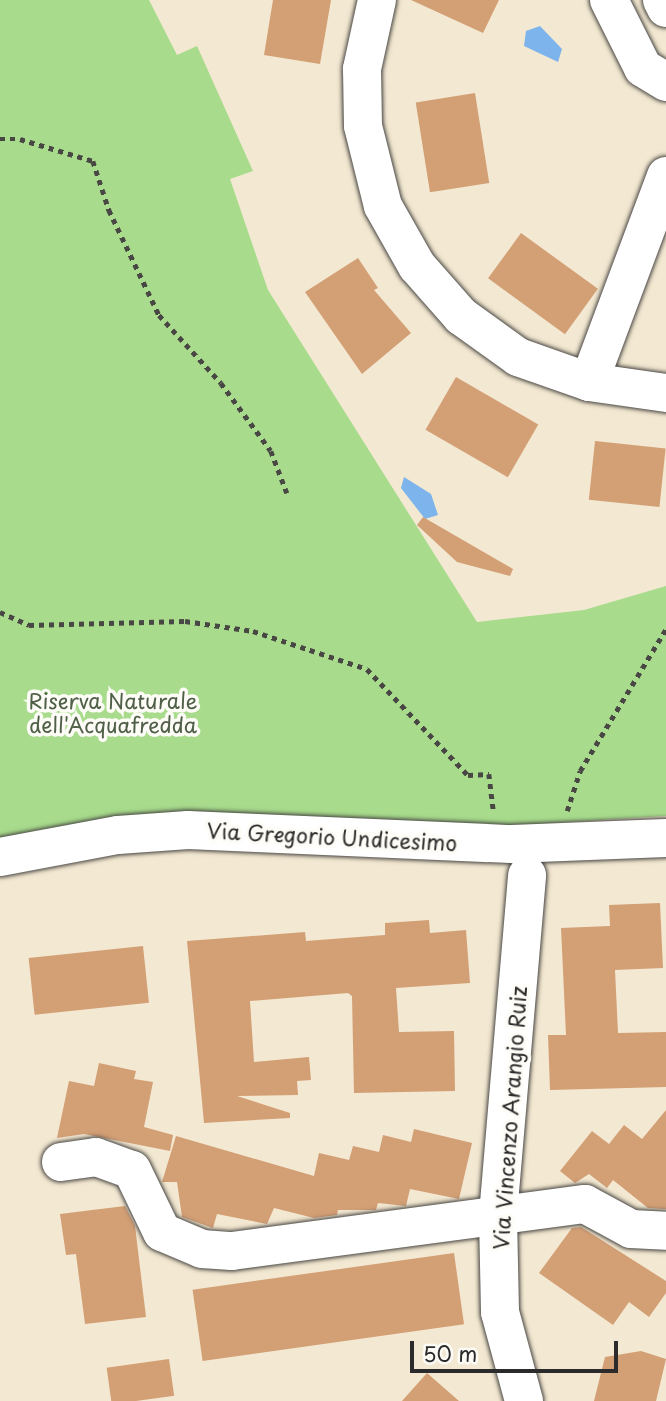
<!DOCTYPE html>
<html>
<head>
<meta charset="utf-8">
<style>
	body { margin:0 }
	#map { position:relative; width:666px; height:1401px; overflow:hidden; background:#f3e8d1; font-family:"Playpen Sans",sans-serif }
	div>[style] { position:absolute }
	.green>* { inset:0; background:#a8dc8c }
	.water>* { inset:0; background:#7cb4eb }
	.building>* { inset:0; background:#d39f75; transform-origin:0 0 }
	.path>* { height:4.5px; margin-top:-2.25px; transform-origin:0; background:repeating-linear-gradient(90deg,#494744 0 5px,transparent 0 10px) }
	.roads { filter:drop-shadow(0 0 2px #494744) drop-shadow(0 0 2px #494744) }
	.minor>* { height:38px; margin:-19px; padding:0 19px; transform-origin:19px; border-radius:19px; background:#fff }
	span { translate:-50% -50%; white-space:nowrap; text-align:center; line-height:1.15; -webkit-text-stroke:7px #fdfcf7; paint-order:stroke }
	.park-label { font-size:21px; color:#506048 }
	.street-label { font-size:21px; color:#2b2b2b }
	.scale { position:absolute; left:410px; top:1341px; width:208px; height:32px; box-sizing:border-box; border:4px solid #2b2b2b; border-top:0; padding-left:9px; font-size:21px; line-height:24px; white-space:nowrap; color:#2b2b2b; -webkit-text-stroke:5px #fdfcf7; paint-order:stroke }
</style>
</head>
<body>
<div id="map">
	<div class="green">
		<i style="clip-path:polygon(0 0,149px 0,177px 55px,197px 46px,253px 171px,230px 179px,268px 290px,477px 622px,584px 610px,666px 586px,666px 816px,552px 823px,511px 832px,172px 819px,37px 830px,0 839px)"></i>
	</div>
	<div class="water">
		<i style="clip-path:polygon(540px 26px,562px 49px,558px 62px,524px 46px,526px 31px)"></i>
		<i style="clip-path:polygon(404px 477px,431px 494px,438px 515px,425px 519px,401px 488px)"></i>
	</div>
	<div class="building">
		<i style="clip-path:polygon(273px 0,331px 0,320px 64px,264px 55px)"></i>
		<i style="clip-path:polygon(411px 0,499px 0,483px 33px)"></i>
		<i style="left:475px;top:93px;width:91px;height:60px;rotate:81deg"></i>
		<i style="left:521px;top:233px;width:95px;height:56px;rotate:36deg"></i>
		<i style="clip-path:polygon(358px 258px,378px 288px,374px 290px,411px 333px,362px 374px,305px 292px)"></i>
		<i style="left:456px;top:377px;width:95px;height:61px;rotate:30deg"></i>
		<i style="left:595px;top:441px;width:71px;height:59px;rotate:6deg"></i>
		<i style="clip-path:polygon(423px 517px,513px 569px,510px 576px,457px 562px,417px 525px)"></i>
		<i style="clip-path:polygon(660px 903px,663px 968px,615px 970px,618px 1033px,666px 1032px,666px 1087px,550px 1090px,548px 1035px,566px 1035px,561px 928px,610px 926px,609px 905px)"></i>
		<i style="clip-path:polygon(429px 920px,430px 933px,466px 930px,470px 983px,396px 988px,399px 1032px,454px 1031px,455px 1091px,354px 1093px,352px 996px,348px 993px,250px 1001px,254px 1062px,309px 1057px,311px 1080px,297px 1081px,298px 1095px,237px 1096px,290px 1113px,290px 1118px,204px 1123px,187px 941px,305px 932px,306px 941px,385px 935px,385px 923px)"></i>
		<i style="left:143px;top:946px;width:57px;height:115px;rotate:84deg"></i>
		<i style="clip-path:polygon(99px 1063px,136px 1071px,134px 1079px,153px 1082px,144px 1127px,173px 1135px,170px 1151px,84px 1134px,57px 1138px,69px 1081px,94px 1086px)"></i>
		<i style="clip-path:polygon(666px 1110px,666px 1209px,648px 1208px,613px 1180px,607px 1188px,589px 1174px,575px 1183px,560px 1171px,592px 1131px,609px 1144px,624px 1125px,642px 1139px)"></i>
		<i style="clip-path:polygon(414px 1129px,472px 1143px,459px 1199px,410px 1189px,406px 1206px,378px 1203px,376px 1210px,338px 1210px,337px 1215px,314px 1218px,274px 1208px,267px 1224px,217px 1214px,213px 1228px,182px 1217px,177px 1182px,162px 1182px,176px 1136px,314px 1176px,319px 1153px,349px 1160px,353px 1146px,379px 1152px,383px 1135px,411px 1142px)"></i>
		<i style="clip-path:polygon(125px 1206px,135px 1226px,146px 1317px,85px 1324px,76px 1254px,66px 1255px,60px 1214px)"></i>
		<i style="clip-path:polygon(581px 1227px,666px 1281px,666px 1293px,649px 1317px,629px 1302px,613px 1325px,539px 1273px,572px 1228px)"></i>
		<i style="left:454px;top:1253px;width:72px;height:264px;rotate:82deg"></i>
		<i style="clip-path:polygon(641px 1351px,666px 1359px,656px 1401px,594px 1401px,605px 1357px)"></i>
		<i style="left:169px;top:1359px;width:37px;height:63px;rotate:82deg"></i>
		<i style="clip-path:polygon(427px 1373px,459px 1401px,402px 1401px)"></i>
	</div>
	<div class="path">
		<i style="left:0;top:139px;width:20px"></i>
		<i style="left:20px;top:139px;width:76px;rotate:16.8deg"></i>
		<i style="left:93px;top:161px;width:52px;rotate:71.9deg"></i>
		<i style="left:109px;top:210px;width:116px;rotate:64.5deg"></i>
		<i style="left:159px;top:315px;width:92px;rotate:47.6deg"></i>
		<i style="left:221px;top:383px;width:84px;rotate:53.7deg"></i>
		<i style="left:271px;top:451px;width:45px;rotate:69.1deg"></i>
		<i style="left:0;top:612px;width:32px;rotate:24deg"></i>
		<i style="left:29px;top:625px;width:156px;rotate:-1.5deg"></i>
		<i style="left:185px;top:621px;width:69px;rotate:8.4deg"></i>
		<i style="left:253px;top:631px;width:120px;rotate:18.4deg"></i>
		<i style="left:367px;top:669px;width:146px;rotate:46.4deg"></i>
		<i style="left:468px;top:775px;width:21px;rotate:-3deg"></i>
		<i style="left:489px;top:774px;width:38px;rotate:83deg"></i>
		<i style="left:567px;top:811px;width:42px;rotate:-72deg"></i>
		<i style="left:580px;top:771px;width:166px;rotate:-58.8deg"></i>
	</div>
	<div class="roads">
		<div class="minor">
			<i style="left:377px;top:0;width:71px;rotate:102.3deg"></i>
			<i style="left:362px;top:69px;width:57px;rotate:89deg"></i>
			<i style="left:363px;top:126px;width:82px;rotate:76deg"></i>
			<i style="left:383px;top:206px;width:69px;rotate:60.5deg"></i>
			<i style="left:417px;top:266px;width:67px;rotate:48.7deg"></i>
			<i style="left:461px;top:316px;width:70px;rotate:35.7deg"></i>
			<i style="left:518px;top:357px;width:75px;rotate:19.4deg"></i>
			<i style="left:589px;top:382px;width:78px;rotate:8.1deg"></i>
			<i style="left:609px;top:0;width:76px;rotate:63.4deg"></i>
			<i style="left:643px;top:68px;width:27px;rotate:31deg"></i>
			<i style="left:662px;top:0;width:9px;rotate:63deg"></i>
			<i style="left:589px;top:382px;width:220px;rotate:-69.5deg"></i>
			<i style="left:0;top:857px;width:120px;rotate:-10.6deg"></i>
			<i style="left:118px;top:835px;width:70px;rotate:-4.1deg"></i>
			<i style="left:188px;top:830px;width:324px;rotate:2.5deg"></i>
			<i style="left:512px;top:844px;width:154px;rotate:-2.2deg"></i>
			<i style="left:61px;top:1162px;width:35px;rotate:-8deg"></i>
			<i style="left:96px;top:1157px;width:38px;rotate:20deg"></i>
			<i style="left:132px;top:1170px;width:69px;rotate:64.2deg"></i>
			<i style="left:162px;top:1232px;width:43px;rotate:23deg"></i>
			<i style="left:202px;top:1249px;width:30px;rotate:4deg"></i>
			<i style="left:232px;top:1251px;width:356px;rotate:-7.6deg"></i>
			<i style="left:585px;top:1204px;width:52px;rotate:28.5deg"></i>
			<i style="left:631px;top:1229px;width:35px;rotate:3deg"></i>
			<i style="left:524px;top:1401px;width:92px;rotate:-105.1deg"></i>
			<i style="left:500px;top:1312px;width:97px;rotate:-91.2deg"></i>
			<i style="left:498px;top:1215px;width:341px;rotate:-85.1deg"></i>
		</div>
	</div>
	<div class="park-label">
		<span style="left:113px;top:712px">Riserva Naturale<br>dell'Acquafredda</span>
	</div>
	<div class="street-label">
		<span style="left:332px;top:836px;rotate:3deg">Via Gregorio Undicesimo</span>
		<span style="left:509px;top:1118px;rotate:-86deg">Via Vincenzo Arangio Ruiz</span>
	</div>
	<div class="scale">50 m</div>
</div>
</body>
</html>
